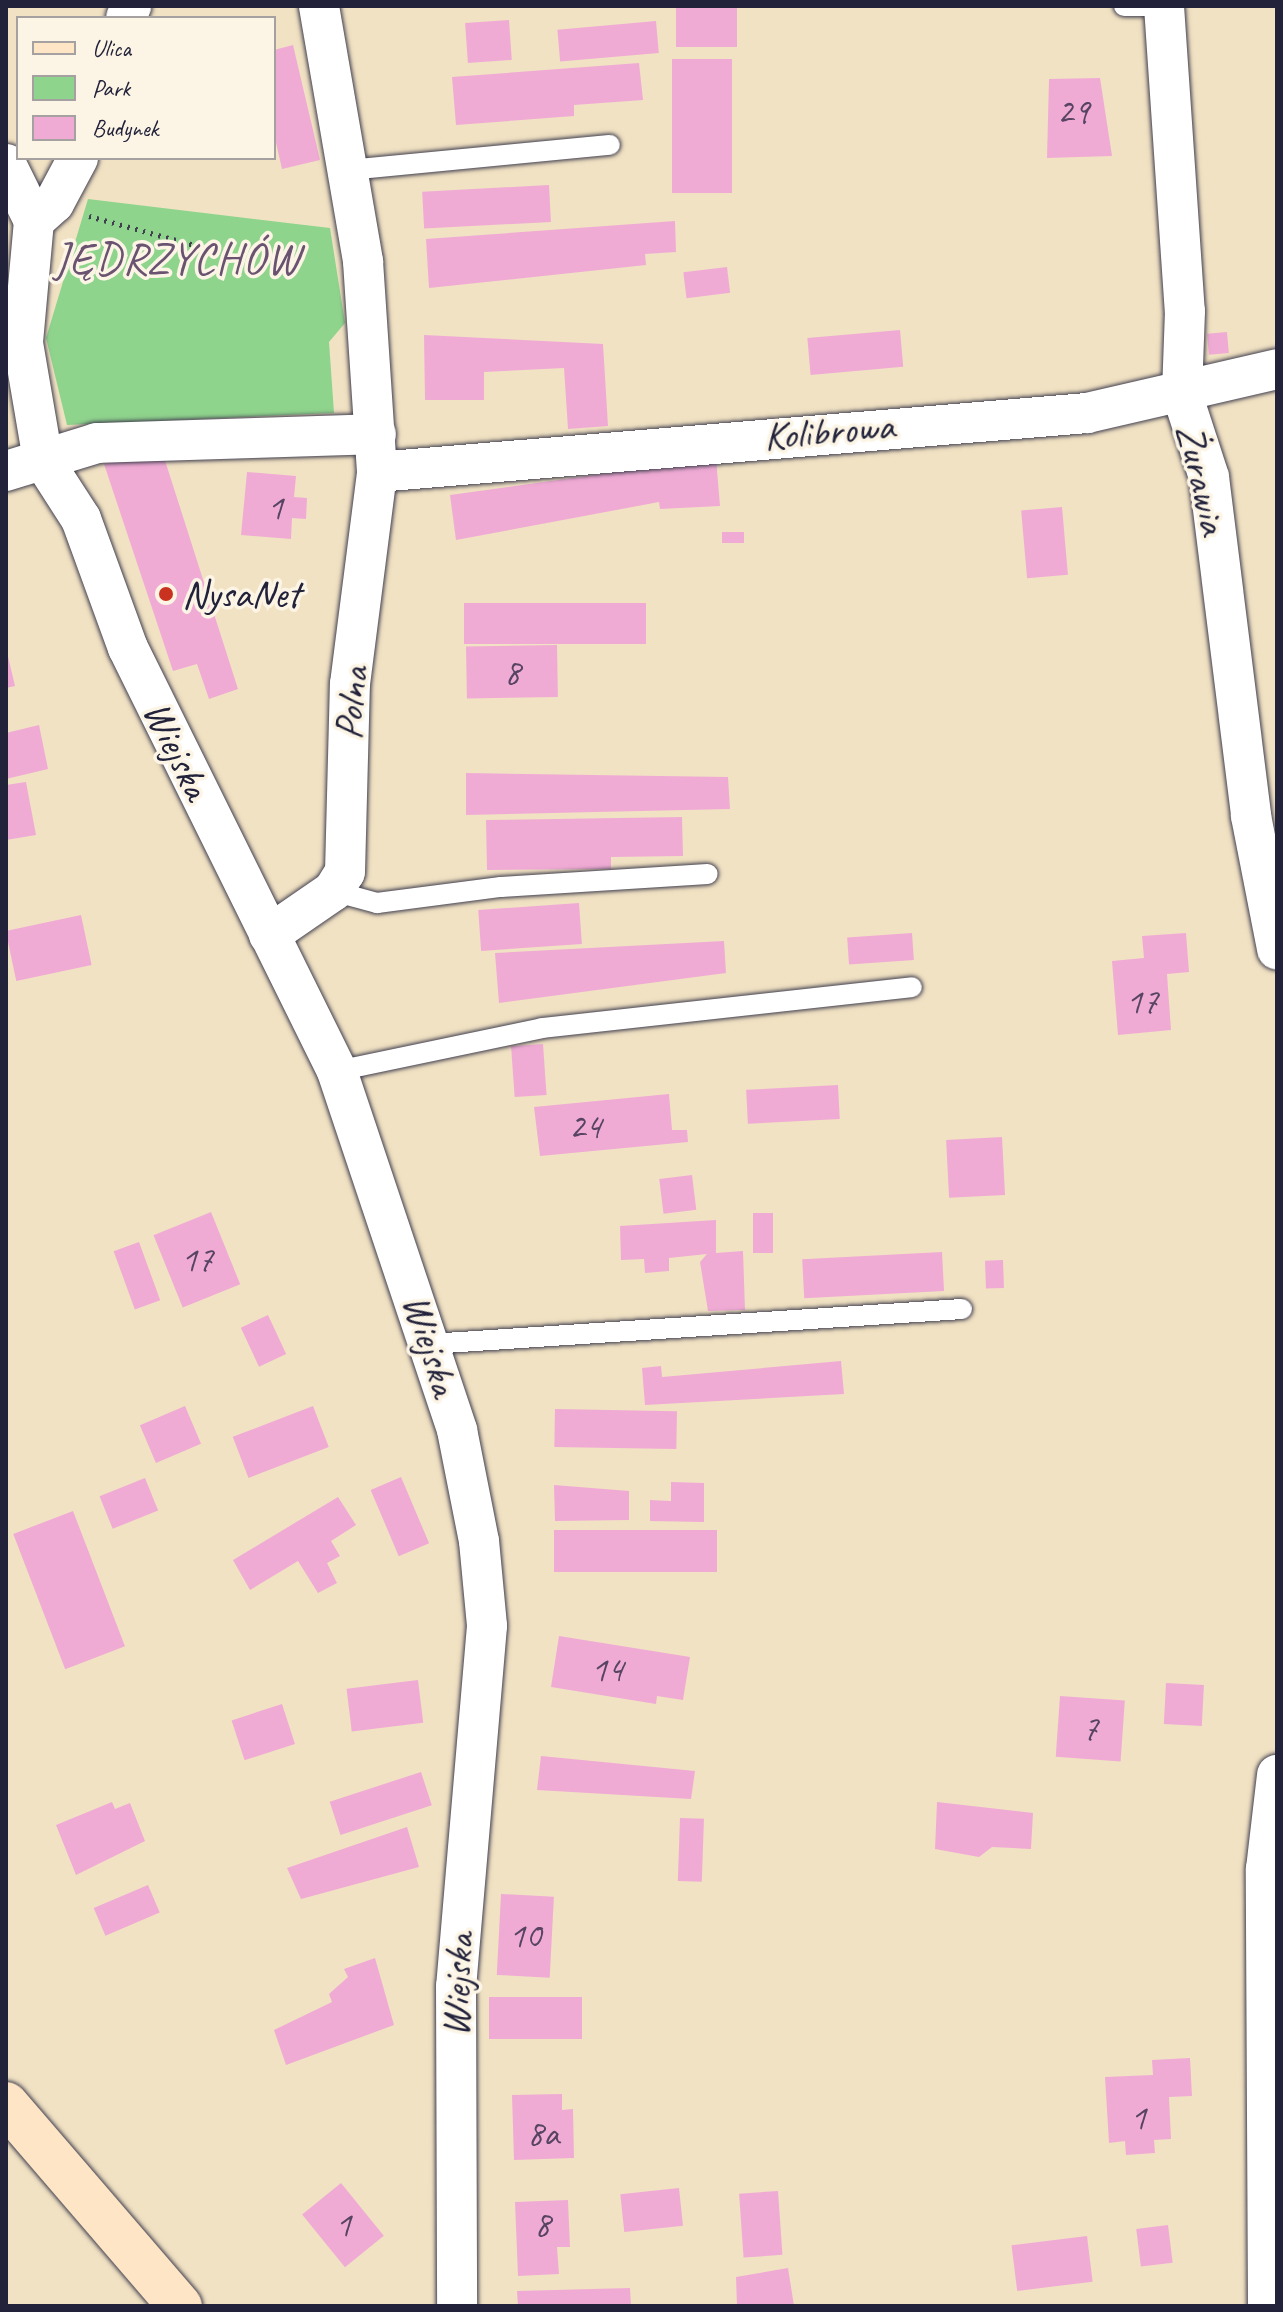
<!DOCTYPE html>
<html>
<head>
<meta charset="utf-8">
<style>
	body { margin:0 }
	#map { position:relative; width:1283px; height:2312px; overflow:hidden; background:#f1e2c3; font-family:Caveat,sans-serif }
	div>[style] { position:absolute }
	.green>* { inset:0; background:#8fd48d }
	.building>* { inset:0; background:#f0abd5; transform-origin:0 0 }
	.path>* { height:5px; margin-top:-2.5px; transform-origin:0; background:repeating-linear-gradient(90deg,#413f4f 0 2px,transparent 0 8px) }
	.roads { filter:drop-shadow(0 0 2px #413f4f) drop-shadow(0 0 2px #413f4f) }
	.lane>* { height:20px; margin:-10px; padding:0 10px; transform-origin:10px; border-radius:10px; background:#fff }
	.street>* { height:40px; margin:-20px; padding:0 20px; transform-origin:20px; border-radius:20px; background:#fff }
	.secondary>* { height:44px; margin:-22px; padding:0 22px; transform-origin:22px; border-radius:22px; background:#fde5c5 }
	.dots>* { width:22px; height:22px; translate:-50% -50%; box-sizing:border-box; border:4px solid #fcf5e5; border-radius:50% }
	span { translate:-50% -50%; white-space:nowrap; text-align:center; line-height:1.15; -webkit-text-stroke:7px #fcf5e5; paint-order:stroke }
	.number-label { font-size:36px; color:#564462 }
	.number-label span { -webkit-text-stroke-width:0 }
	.street-label { font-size:40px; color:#22223b }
	.poi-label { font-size:40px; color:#22223b }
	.left { translate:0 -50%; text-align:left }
	.quarter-label { font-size:44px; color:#6a5271; letter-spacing:2px }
	.frame { position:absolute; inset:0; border:8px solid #22223b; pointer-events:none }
	.legend { position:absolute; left:16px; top:16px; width:260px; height:144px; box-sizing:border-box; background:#fcf5e5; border:2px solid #a5a1a1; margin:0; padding:10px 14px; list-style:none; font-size:24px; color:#22223b }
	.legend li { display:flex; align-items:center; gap:16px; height:40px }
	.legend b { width:40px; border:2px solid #a5a1a1 }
</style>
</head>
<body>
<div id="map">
	<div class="green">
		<i style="clip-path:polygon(88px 199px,330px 228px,345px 323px,329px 342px,334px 413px,67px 425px,46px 338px)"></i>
	</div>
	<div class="building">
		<i style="left:676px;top:6px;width:61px;height:41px"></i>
		<i style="left:509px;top:20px;width:40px;height:44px;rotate:86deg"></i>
		<i style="left:656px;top:21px;width:32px;height:99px;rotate:85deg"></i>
		<i style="clip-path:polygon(293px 45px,320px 160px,282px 169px,274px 134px,274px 50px)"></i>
		<i style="left:672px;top:59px;width:60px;height:134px"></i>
		<i style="clip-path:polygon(639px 63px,643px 100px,574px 105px,574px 116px,456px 125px,452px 77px)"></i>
		<i style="clip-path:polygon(1100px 78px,1112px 156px,1047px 158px,1049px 79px)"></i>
		<i style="left:549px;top:185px;width:37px;height:127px;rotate:87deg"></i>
		<i style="clip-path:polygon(675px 221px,676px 252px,645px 254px,646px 265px,429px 288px,426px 239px)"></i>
		<i style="left:727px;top:267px;width:26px;height:44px;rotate:83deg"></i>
		<i style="left:900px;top:330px;width:37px;height:93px;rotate:85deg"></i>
		<i style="left:1227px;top:332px;width:21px;height:20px;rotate:85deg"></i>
		<i style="clip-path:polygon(424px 335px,603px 344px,608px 426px,568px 429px,564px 368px,484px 372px,484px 400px,425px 400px)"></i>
		<i style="clip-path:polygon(162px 451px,238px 689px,209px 699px,197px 664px,173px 671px,104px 464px)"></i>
		<i style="clip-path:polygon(716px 458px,720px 506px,660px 509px,659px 502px,456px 540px,450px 495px)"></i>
		<i style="clip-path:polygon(247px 472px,296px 476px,294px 497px,307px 498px,306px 519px,292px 518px,291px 539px,241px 535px)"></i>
		<i style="left:1062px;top:507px;width:68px;height:41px;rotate:85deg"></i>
		<i style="left:744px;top:532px;width:11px;height:22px;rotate:90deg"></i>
		<i style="left:464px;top:603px;width:182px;height:41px"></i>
		<i style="left:557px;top:645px;width:52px;height:91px;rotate:89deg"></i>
		<i style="clip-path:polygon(6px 648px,15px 686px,6px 688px)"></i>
		<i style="clip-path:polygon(39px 725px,48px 769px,6px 779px,6px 733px)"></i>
		<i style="clip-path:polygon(466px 773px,728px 777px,730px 809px,466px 815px)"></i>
		<i style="clip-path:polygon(26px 782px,36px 835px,6px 840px,6px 785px)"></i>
		<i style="clip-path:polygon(682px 817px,683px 856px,611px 857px,611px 869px,487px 870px,486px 820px)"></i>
		<i style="left:579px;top:903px;width:41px;height:101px;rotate:86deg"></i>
		<i style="left:81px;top:915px;width:51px;height:77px;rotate:78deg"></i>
		<i style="left:912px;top:933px;width:27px;height:65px;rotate:86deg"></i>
		<i style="clip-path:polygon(1186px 933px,1189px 972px,1167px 974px,1171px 1030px,1118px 1035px,1112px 961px,1144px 958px,1142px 936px)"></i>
		<i style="clip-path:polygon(724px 941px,726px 973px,499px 1003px,495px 953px)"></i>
		<i style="left:543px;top:1044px;width:51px;height:32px;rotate:86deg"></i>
		<i style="left:838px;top:1085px;width:34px;height:92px;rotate:87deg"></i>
		<i style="clip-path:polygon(669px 1094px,672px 1130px,687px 1130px,688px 1142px,540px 1156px,534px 1107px)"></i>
		<i style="left:1002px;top:1137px;width:58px;height:56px;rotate:87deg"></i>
		<i style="left:692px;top:1175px;width:35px;height:33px;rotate:83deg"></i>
		<i style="left:211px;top:1212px;width:78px;height:62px;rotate:68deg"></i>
		<i style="left:773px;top:1213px;width:40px;height:20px;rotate:90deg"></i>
		<i style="clip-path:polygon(716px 1220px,716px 1253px,743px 1251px,745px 1310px,708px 1311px,700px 1262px,707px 1254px,669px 1258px,669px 1271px,645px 1273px,644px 1259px,621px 1260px,620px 1226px)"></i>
		<i style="left:139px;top:1242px;width:62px;height:27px;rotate:70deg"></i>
		<i style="left:942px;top:1252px;width:39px;height:140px;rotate:87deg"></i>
		<i style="left:1003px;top:1260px;width:28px;height:18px;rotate:88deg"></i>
		<i style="left:268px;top:1315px;width:43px;height:30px;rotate:65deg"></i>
		<i style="clip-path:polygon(841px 1361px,844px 1394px,645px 1405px,642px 1368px,661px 1366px,662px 1377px)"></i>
		<i style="left:185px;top:1406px;width:41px;height:49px;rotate:67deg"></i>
		<i style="left:313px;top:1406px;width:44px;height:86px;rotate:69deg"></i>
		<i style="left:555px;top:1409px;width:122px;height:38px;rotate:1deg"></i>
		<i style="left:401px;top:1477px;width:72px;height:33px;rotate:67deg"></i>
		<i style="left:145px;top:1478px;width:35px;height:49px;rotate:68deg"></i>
		<i style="clip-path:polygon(671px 1482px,704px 1483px,704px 1522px,650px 1521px,650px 1500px,671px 1501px)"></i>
		<i style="clip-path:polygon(554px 1485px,629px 1491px,629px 1520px,555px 1521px)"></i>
		<i style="clip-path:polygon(338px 1497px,356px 1525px,331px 1541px,340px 1556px,327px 1563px,337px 1583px,318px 1593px,298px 1561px,250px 1590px,233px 1560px)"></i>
		<i style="left:73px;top:1511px;width:145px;height:64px;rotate:69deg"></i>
		<i style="left:554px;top:1530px;width:163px;height:42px"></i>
		<i style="clip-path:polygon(559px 1636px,690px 1657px,683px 1700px,657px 1696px,656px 1704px,551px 1687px)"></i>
		<i style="left:418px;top:1680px;width:43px;height:72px;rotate:83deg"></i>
		<i style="left:1166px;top:1683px;width:38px;height:41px;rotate:3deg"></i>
		<i style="left:1060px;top:1696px;width:65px;height:61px;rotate:4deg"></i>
		<i style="left:282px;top:1704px;width:42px;height:53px;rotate:72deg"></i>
		<i style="clip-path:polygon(541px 1756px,695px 1771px,691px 1799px,537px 1790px)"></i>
		<i style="left:421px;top:1772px;width:35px;height:96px;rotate:72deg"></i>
		<i style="clip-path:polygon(112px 1802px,115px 1809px,130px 1803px,145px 1841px,76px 1875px,56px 1825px)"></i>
		<i style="clip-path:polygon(937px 1802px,1033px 1813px,1031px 1849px,992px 1847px,979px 1857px,935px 1849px)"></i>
		<i style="left:680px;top:1818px;width:24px;height:63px;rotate:2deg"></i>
		<i style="clip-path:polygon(407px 1827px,419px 1867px,301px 1899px,287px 1868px)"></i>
		<i style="left:148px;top:1885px;width:30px;height:59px;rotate:67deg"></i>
		<i style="left:501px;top:1894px;width:53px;height:81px;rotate:3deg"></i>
		<i style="clip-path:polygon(375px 1958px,394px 2025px,286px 2065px,274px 2030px,332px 2002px,329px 1994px,348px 1977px,344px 1969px)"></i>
		<i style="left:489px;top:1997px;width:93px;height:42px"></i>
		<i style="clip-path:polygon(1190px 2058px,1192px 2096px,1169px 2097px,1171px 2139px,1154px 2140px,1155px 2153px,1126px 2155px,1125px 2141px,1109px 2143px,1105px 2077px,1153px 2075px,1152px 2060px)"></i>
		<i style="clip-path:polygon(562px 2094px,562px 2110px,573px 2109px,574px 2158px,514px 2160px,512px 2095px)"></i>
		<i style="left:341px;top:2183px;width:68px;height:50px;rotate:51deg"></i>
		<i style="left:679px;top:2188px;width:38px;height:59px;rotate:84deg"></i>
		<i style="left:778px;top:2191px;width:64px;height:39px;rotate:86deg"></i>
		<i style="clip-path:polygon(568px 2200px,570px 2247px,557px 2247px,559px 2274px,518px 2276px,515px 2202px)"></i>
		<i style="left:1168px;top:2225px;width:38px;height:32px;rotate:83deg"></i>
		<i style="left:1087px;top:2236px;width:46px;height:76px;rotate:83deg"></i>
		<i style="clip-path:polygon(788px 2268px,794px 2306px,737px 2306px,736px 2277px)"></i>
		<i style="clip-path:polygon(630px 2288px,631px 2306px,518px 2306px,517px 2291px)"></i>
	</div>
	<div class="path">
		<i style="left:89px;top:216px;width:113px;rotate:15.4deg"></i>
	</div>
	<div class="roads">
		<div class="lane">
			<i style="left:1124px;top:6px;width:40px"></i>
			<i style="left:348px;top:170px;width:263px;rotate:-5.5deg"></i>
			<i style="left:333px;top:891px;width:46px;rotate:15.3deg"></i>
			<i style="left:377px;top:903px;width:125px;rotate:-7.4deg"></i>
			<i style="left:501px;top:887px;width:207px;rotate:-3.6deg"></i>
			<i style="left:337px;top:1071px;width:209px;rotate:-11.8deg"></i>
			<i style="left:542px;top:1028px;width:372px;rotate:-6.3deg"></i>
			<i style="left:430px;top:1344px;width:533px;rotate:-3.76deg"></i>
		</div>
		<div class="street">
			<i style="left:1164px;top:6px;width:306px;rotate:86.1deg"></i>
			<i style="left:1185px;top:311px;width:83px;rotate:92.1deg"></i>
			<i style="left:1182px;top:394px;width:87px;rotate:72deg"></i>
			<i style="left:1209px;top:477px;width:342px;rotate:82.9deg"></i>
			<i style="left:1251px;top:816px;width:136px;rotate:78.9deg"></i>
			<i style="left:126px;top:18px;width:13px;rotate:-67deg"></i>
			<i style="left:6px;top:164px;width:64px;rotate:63.8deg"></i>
			<i style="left:34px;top:221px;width:122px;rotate:95.2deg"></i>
			<i style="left:23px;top:343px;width:119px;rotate:80.3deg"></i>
			<i style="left:43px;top:460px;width:70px;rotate:57.2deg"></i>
			<i style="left:81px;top:519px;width:137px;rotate:70deg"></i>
			<i style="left:128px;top:648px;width:472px;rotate:63.7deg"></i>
			<i style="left:337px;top:1071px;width:379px;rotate:71.5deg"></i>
			<i style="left:457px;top:1430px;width:113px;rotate:78.8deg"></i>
			<i style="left:479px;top:1541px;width:85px;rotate:84.6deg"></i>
			<i style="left:487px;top:1626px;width:361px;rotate:94.9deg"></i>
			<i style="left:456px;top:1986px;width:320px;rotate:89.8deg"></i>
			<i style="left:34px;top:221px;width:27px;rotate:-42deg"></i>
			<i style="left:54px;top:203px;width:51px;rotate:-61.9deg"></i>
			<i style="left:6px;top:471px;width:95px;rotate:-17.1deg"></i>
			<i style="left:97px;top:443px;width:279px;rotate:-1.8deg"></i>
			<i style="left:377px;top:472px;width:712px;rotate:-4.75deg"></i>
			<i style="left:1087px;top:413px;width:195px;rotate:-13deg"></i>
			<i style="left:269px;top:935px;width:78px;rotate:-34.5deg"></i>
			<i style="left:333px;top:891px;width:22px;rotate:-58deg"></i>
			<i style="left:345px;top:872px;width:188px;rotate:-88.5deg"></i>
			<i style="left:350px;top:684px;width:214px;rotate:-82.7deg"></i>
			<i style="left:377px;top:472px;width:211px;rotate:-93.8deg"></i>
			<i style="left:363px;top:261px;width:259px;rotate:-99.8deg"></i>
			<i style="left:1268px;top:2306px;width:437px;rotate:-90.3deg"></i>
			<i style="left:1266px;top:1869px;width:95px;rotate:-83.3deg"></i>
		</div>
		<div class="secondary">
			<i style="left:6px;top:2104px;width:267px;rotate:49.3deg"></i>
		</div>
	</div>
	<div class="dots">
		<i style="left:166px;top:594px;background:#c8321e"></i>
	</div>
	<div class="number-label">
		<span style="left:1073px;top:112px">29</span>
		<span style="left:275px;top:508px">1</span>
		<span style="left:512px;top:673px">8</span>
		<span style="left:1142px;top:1002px">17</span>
		<span style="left:585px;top:1127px">24</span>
		<span style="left:197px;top:1260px">17</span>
		<span style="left:607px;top:1670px">14</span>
		<span style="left:1090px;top:1729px">7</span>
		<span style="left:525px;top:1936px">10</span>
		<span style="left:1138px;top:2118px">1</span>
		<span style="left:543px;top:2134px">8a</span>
		<span style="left:343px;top:2225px">1</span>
		<span style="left:542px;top:2225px">8</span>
	</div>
	<div class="street-label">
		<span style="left:829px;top:431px;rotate:-5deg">Kolibrowa</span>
		<span style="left:1202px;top:479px;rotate:77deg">Żurawia</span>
		<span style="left:351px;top:703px;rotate:-84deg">Polna</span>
		<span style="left:177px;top:750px;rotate:64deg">Wiejska</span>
		<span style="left:431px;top:1345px;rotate:73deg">Wiejska</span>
		<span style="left:457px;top:1985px;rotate:-87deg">Wiejska</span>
	</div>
	<div class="poi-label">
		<span class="left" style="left:182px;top:594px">NysaNet</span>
	</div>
	<div class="quarter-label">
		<span style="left:177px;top:259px">JĘDRZYCHÓW</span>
	</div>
	<div class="frame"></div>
	<ul class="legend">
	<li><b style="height:10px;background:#fde5c5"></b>Ulica</li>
	<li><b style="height:22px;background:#8fd48d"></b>Park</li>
	<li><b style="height:22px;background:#f0abd5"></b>Budynek</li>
	</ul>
</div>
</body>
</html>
